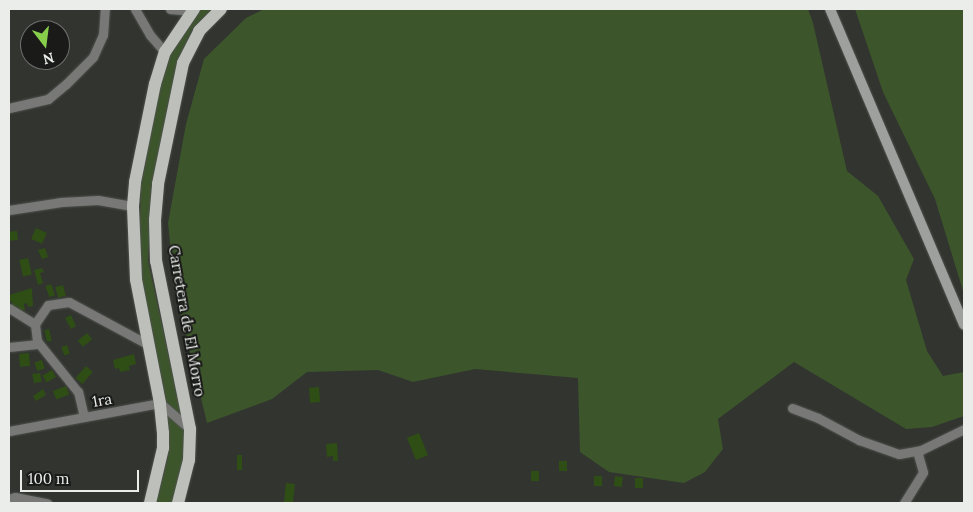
<!DOCTYPE html>
<html>
<head>
<meta charset="utf-8">
<style>
	body { margin:0 }
	#map { position:relative; width:973px; height:512px; overflow:hidden; background:#31342f; font-family:Lora,serif }
	div>[style] { position:absolute }
	.green>* { inset:0; background:#3c552b }
	.building>* { inset:0; background:#2f4e15; transform-origin:0 0 }
	.roads { filter:drop-shadow(0 0 1px #4f524d) drop-shadow(0 0 1px #4f524d) }
	.minor>* { height:9px; margin:-4.5px; padding:0 4.5px; transform-origin:4.5px; border-radius:4.5px; background:#787977 }
	.secondary>* { height:10px; margin:-5px; padding:0 5px; transform-origin:5px; border-radius:5px; background:#9ea09d }
	.primary>* { height:12px; margin:-6px; padding:0 6px; transform-origin:6px; border-radius:6px; background:#bcbfba }
	span { translate:-50% -50%; white-space:nowrap; text-align:center; line-height:1.15; -webkit-text-stroke:4px #1a1b19; paint-order:stroke }
	.street-label { font-size:15px; color:#ebedea }
	.frame { position:absolute; inset:0; border:10px solid #ebedea; pointer-events:none }
	.north { position:absolute; left:20px; top:20px; width:50px; height:50px; box-sizing:border-box; background:#1a1b19; border:1px solid #6e6f6d; border-radius:50%; rotate:165deg; font-size:14px; font-weight:700; line-height:20px; text-align:center; color:#ebedea }
	.north::after { content:''; display:block; margin:auto; width:18px; height:22px; background:#87cf4b; clip-path:polygon(50% 0,100% 100%,50% 72%,0 100%) }
	.scale { position:absolute; left:20px; top:470px; width:119px; height:22px; box-sizing:border-box; border:2px solid #ebedea; border-top:0; padding-left:6px; font-size:15px; line-height:18px; white-space:nowrap; color:#ebedea; -webkit-text-stroke:4px #1a1b19; paint-order:stroke }
</style>
</head>
<body>
<div id="map">
	<div class="green">
		<i style="clip-path:polygon(201px 9px,212px 9px,193px 28px,178px 59px,152px 182px,148px 261px,186px 435px,183px 461px,172px 503px,156px 503px,168px 457px,169px 433px,141px 280px,139px 249px,141px 186px,160px 82px,169px 54px,195px 15px)"></i>
		<i style="clip-path:polygon(264px 9px,808px 9px,813px 23px,847px 171px,878px 196px,914px 259px,906px 280px,927px 351px,943px 376px,964px 372px,964px 416px,932px 427px,906px 429px,794px 362px,718px 419px,723px 449px,705px 472px,684px 483px,609px 472px,580px 452px,578px 378px,475px 369px,413px 382px,378px 370px,307px 372px,272px 399px,207px 423px,175px 291px,168px 223px,186px 124px,204px 59px,246px 18px)"></i>
		<i style="clip-path:polygon(855px 9px,964px 9px,964px 294px,935px 199px,883px 92px)"></i>
	</div>
	<div class="building">
		<i style="left:36px;top:228px;width:12px;height:12px;rotate:24deg"></i>
		<i style="left:17px;top:231px;width:9px;height:8px;rotate:84deg"></i>
		<i style="clip-path:polygon(45px 248px,48px 257px,42px 259px,38px 250px)"></i>
		<i style="left:28px;top:258px;width:17px;height:9px;rotate:77deg"></i>
		<i style="clip-path:polygon(42px 268px,44px 272px,40px 273px,43px 283px,38px 285px,34px 270px)"></i>
		<i style="left:51px;top:284px;width:12px;height:6px;rotate:70deg"></i>
		<i style="left:63px;top:285px;width:11px;height:8px;rotate:75deg"></i>
		<i style="clip-path:polygon(32px 288px,33px 306px,28px 307px,27px 303px,24px 304px,25px 310px,19px 311px,18px 306px,13px 307px,12px 301px,9px 302px,9px 295px)"></i>
		<i style="clip-path:polygon(71px 315px,76px 326px,71px 329px,65px 318px)"></i>
		<i style="left:49px;top:329px;width:12px;height:5px;rotate:76deg"></i>
		<i style="left:87px;top:333px;width:8px;height:12px;rotate:50deg"></i>
		<i style="left:67px;top:345px;width:9px;height:6px;rotate:72deg"></i>
		<i style="left:29px;top:353px;width:13px;height:10px;rotate:86deg"></i>
		<i style="clip-path:polygon(134px 354px,136px 364px,129px 366px,130px 370px,120px 372px,119px 368px,115px 369px,113px 360px)"></i>
		<i style="left:42px;top:360px;width:9px;height:8px;rotate:72deg"></i>
		<i style="left:86px;top:366px;width:9px;height:16px;rotate:41deg"></i>
		<i style="left:52px;top:370px;width:8px;height:11px;rotate:60deg"></i>
		<i style="clip-path:polygon(40px 373px,42px 382px,34px 383px,32px 374px)"></i>
		<i style="left:66px;top:386px;width:9px;height:14px;rotate:69deg"></i>
		<i style="left:319px;top:387px;width:15px;height:10px;rotate:86deg"></i>
		<i style="clip-path:polygon(43px 389px,46px 395px,36px 401px,33px 396px)"></i>
		<i style="left:419px;top:433px;width:24px;height:13px;rotate:68deg"></i>
		<i style="clip-path:polygon(337px 443px,338px 461px,333px 461px,333px 456px,327px 457px,326px 444px)"></i>
		<i style="left:237px;top:455px;width:5px;height:15px"></i>
		<i style="left:559px;top:461px;width:8px;height:10px"></i>
		<i style="left:531px;top:471px;width:8px;height:10px"></i>
		<i style="left:602px;top:476px;width:10px;height:8px;rotate:90deg"></i>
		<i style="left:615px;top:476px;width:8px;height:10px;rotate:7deg"></i>
		<i style="left:635px;top:478px;width:8px;height:10px"></i>
		<i style="left:286px;top:483px;width:9px;height:20px;rotate:6deg"></i>
	</div>
	<div class="roads">
		<div class="minor">
			<i style="left:135px;top:9px;width:30px;rotate:60deg"></i>
			<i style="left:150px;top:35px;width:23px;rotate:49deg"></i>
			<i style="left:170px;top:9px;width:21px;rotate:5deg"></i>
			<i style="left:9px;top:108px;width:40px;rotate:-13deg"></i>
			<i style="left:48px;top:99px;width:23px;rotate:-40deg"></i>
			<i style="left:66px;top:84px;width:38px;rotate:-45deg"></i>
			<i style="left:93px;top:57px;width:24px;rotate:-66deg"></i>
			<i style="left:103px;top:35px;width:26px;rotate:-86deg"></i>
			<i style="left:9px;top:210px;width:53px;rotate:-8.7deg"></i>
			<i style="left:61px;top:202px;width:37px;rotate:-3deg"></i>
			<i style="left:98px;top:200px;width:36px;rotate:10deg"></i>
			<i style="left:9px;top:308px;width:31px;rotate:32deg"></i>
			<i style="left:9px;top:347px;width:30px;rotate:-6deg"></i>
			<i style="left:792px;top:408px;width:28px;rotate:21deg"></i>
			<i style="left:818px;top:418px;width:47px;rotate:28.2deg"></i>
			<i style="left:859px;top:440px;width:42px;rotate:19.3deg"></i>
			<i style="left:899px;top:454px;width:22px;rotate:-10deg"></i>
			<i style="left:921px;top:450px;width:48px;rotate:-26deg"></i>
			<i style="left:84px;top:417px;width:26px;rotate:-103deg"></i>
			<i style="left:78px;top:392px;width:65px;rotate:-128.8deg"></i>
			<i style="left:37px;top:341px;width:17px;rotate:-97deg"></i>
			<i style="left:35px;top:324px;width:23px;rotate:-56deg"></i>
			<i style="left:48px;top:305px;width:21px;rotate:-8deg"></i>
			<i style="left:69px;top:302px;width:91px;rotate:28.3deg"></i>
			<i style="left:9px;top:431px;width:154px;rotate:-10.5deg"></i>
			<i style="left:160px;top:403px;width:40px;rotate:41deg"></i>
			<i style="left:9px;top:499px;width:6px;rotate:-18deg"></i>
			<i style="left:15px;top:497px;width:33px;rotate:11deg"></i>
			<i style="left:904px;top:503px;width:36px;rotate:-58deg"></i>
			<i style="left:923px;top:472px;width:22px;rotate:-106deg"></i>
		</div>
		<div class="secondary">
			<i style="left:830px;top:9px;width:343px;rotate:67deg"></i>
		</div>
		<div class="primary">
			<i style="left:150px;top:503px;width:57px;rotate:-76.7deg"></i>
			<i style="left:163px;top:448px;width:15px;rotate:-90deg"></i>
			<i style="left:163px;top:433px;width:30px;rotate:-96deg"></i>
			<i style="left:160px;top:403px;width:126px;rotate:-101deg"></i>
			<i style="left:136px;top:279px;width:73px;rotate:-92.4deg"></i>
			<i style="left:133px;top:206px;width:24px;rotate:-85deg"></i>
			<i style="left:135px;top:182px;width:100px;rotate:-78.5deg"></i>
			<i style="left:155px;top:84px;width:34px;rotate:-73deg"></i>
			<i style="left:165px;top:52px;width:52px;rotate:-56deg"></i>
			<i style="left:178px;top:503px;width:44px;rotate:-75.7deg"></i>
			<i style="left:189px;top:460px;width:31px;rotate:-88deg"></i>
			<i style="left:190px;top:429px;width:171px;rotate:-101.4deg"></i>
			<i style="left:156px;top:261px;width:41px;rotate:-91.4deg"></i>
			<i style="left:155px;top:220px;width:36px;rotate:-85deg"></i>
			<i style="left:158px;top:184px;width:124px;rotate:-78.3deg"></i>
			<i style="left:183px;top:63px;width:36px;rotate:-63deg"></i>
			<i style="left:199px;top:31px;width:31px;rotate:-45deg"></i>
		</div>
	</div>
	<div class="street-label">
		<span style="left:187px;top:321px;rotate:80deg">Carretera de El Morro</span>
		<span style="left:102px;top:400px;rotate:-10deg">1ra</span>
	</div>
	<div class="frame"></div>
	<div class="north">N</div>
	<div class="scale">100 m</div>
</div>
</body>
</html>
